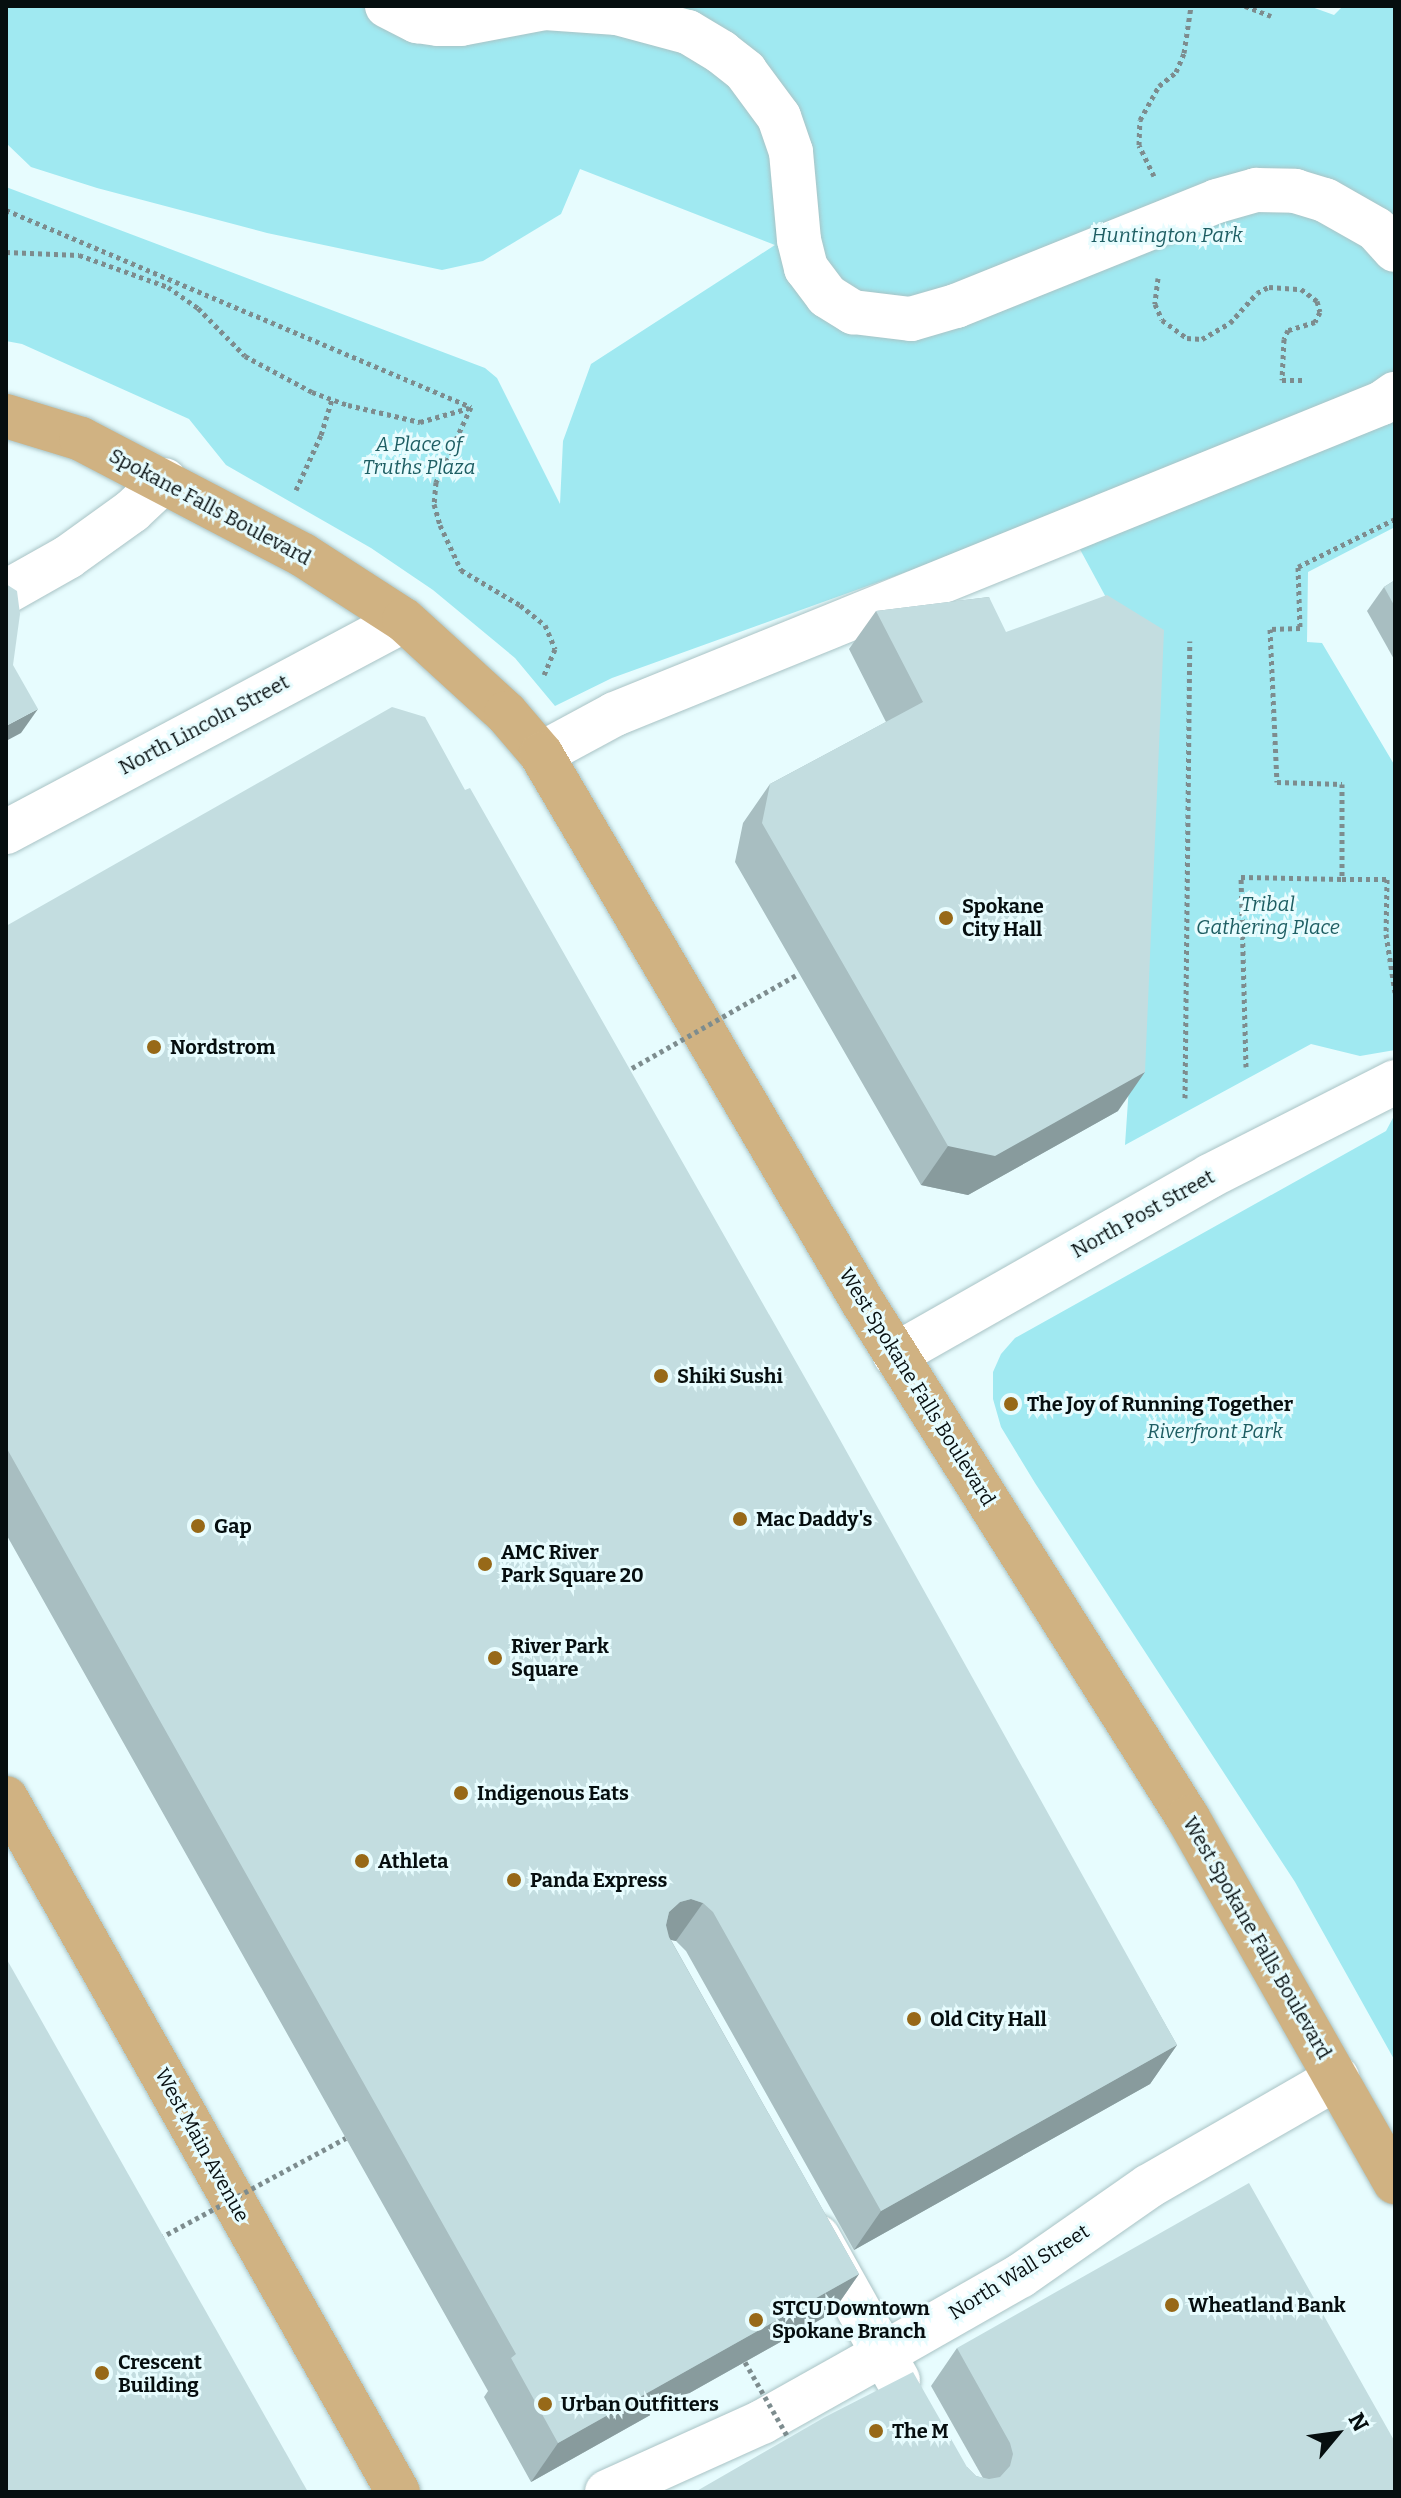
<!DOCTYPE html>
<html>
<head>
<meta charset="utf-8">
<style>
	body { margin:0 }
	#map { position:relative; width:1401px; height:2498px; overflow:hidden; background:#e7fcfe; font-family:Bitter,serif }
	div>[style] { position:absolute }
	.green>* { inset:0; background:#a0e9f1 }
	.path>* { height:5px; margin-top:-2.5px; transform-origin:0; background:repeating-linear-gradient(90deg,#7d8c8e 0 4px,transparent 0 8px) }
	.roads { filter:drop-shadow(0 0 2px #a9c3c5) drop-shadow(0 0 2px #a9c3c5) }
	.minor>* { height:44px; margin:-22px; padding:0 22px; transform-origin:22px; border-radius:22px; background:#fff }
	.major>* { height:44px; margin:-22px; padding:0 22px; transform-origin:22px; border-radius:22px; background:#d0b282 }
	.path-bridge>* { height:5px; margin-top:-2.5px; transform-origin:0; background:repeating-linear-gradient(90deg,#7d8c8e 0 4px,transparent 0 8px) }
	.wall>* { inset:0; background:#a8bec1 }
	.shaded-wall>* { inset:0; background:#889b9d }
	.building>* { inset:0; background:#c3dde0 }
	.dots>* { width:22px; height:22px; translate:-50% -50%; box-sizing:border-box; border:4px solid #e7fcfe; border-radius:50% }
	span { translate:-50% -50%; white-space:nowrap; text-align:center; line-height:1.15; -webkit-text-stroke:6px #e7fcfe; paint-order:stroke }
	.park-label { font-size:20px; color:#1e5e63; font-style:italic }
	.street-label { font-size:20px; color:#060e0f }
	.poi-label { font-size:20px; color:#060e0f; font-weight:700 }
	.left { translate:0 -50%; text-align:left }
	.frame { position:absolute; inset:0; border:8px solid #060e0f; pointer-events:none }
	.north { position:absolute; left:1297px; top:2394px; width:80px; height:80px; -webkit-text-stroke:6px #e7fcfe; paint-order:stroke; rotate:61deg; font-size:22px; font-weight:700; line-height:32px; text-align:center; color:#060e0f }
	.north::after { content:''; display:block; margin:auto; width:28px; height:36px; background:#060e0f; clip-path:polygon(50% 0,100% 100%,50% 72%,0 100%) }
</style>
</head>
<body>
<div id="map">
	<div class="green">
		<i style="clip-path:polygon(9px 6px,1309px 6px,1334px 15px,1343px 6px,1395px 6px,1395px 527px,1308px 572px,1307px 642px,1322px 643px,1395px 766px,1395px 1050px,1360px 1056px,1311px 1044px,1125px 1145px,1156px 690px,1062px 516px,612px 678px,555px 706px,515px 658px,433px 590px,371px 548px,226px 465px,189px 419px,22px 344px,6px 341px,6px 187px,485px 368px,497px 378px,560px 504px,563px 441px,591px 364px,775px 245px,580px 169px,561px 214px,483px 261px,442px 270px,267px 233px,97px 188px,31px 167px,6px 143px,6px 12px)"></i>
		<i style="clip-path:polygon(1395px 1114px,1395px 2061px,1295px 1882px,1035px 1483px,1001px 1427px,993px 1399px,993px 1372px,1001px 1354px,1015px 1338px,1386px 1131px)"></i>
	</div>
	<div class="path">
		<i style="left:1245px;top:6px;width:28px;rotate:21deg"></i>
		<i style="left:1154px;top:176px;width:34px;rotate:-116deg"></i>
		<i style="left:1139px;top:145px;width:25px;rotate:-88deg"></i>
		<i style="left:1140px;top:120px;width:39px;rotate:-61deg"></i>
		<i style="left:1159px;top:86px;width:22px;rotate:-39deg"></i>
		<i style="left:1176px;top:72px;width:21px;rotate:-67deg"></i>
		<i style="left:1184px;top:53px;width:48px;rotate:-81.5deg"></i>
		<i style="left:6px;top:210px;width:505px;rotate:22.96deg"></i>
		<i style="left:471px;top:407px;width:83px;rotate:115deg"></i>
		<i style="left:436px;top:482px;width:22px;rotate:95deg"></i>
		<i style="left:434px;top:504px;width:22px;rotate:74deg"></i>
		<i style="left:440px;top:525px;width:50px;rotate:65deg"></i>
		<i style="left:461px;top:570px;width:69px;rotate:30.7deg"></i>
		<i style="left:520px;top:605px;width:32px;rotate:39deg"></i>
		<i style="left:545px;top:625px;width:26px;rotate:67deg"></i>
		<i style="left:555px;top:649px;width:28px;rotate:113deg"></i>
		<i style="left:6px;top:252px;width:73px;rotate:2.4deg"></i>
		<i style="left:79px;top:255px;width:95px;rotate:19.8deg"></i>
		<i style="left:168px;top:287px;width:37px;rotate:35deg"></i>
		<i style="left:198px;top:308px;width:67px;rotate:45.6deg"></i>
		<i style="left:245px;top:356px;width:76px;rotate:28.2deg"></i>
		<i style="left:312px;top:392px;width:38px;rotate:20deg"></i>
		<i style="left:348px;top:405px;width:74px;rotate:13.3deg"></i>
		<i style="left:420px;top:422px;width:51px;rotate:-15.9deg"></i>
		<i style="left:1158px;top:278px;width:26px;rotate:97deg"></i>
		<i style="left:1155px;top:304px;width:17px;rotate:66deg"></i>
		<i style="left:1162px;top:320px;width:31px;rotate:36deg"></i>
		<i style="left:1187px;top:338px;width:15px;rotate:4deg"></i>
		<i style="left:1202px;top:339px;width:32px;rotate:-30deg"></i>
		<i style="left:1230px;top:323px;width:40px;rotate:-48deg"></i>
		<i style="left:1257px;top:293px;width:13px;rotate:-27deg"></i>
		<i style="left:1269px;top:287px;width:32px;rotate:4deg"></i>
		<i style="left:1301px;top:289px;width:20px;rotate:37deg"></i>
		<i style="left:1317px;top:301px;width:11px;rotate:75deg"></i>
		<i style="left:1320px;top:312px;width:11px;rotate:117deg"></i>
		<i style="left:1315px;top:322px;width:28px;rotate:163deg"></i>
		<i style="left:1288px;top:330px;width:10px;rotate:114deg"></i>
		<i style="left:1284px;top:339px;width:41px;rotate:92.8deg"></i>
		<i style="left:1282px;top:380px;width:20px"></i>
		<i style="left:296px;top:490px;width:60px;rotate:-65.6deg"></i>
		<i style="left:321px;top:435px;width:38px;rotate:-73deg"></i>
		<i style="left:1395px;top:519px;width:108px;rotate:153.7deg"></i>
		<i style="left:1298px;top:567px;width:61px;rotate:88.1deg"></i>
		<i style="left:1300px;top:628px;width:30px;rotate:178deg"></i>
		<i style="left:1270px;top:629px;width:153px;rotate:87.4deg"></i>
		<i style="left:1277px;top:782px;width:65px;rotate:1.8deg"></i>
		<i style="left:1342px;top:784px;width:95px;rotate:90deg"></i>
		<i style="left:1342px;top:879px;width:45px"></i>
		<i style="left:1387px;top:879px;width:55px;rotate:91deg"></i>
		<i style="left:1386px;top:934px;width:59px;rotate:81.2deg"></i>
		<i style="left:1246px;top:1067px;width:190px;rotate:-91.5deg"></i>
		<i style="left:1241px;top:877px;width:101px;rotate:1.1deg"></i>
		<i style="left:1185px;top:1098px;width:457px;rotate:-89.4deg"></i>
	</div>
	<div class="roads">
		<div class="minor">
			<i style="left:387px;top:6px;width:34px;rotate:27deg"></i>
			<i style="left:417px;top:21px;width:21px;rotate:8deg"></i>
			<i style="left:438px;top:24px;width:23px"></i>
			<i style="left:461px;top:24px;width:86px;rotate:-10.8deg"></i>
			<i style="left:545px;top:8px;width:72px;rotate:4deg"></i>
			<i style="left:617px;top:13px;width:73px;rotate:15deg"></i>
			<i style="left:688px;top:32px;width:39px;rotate:31deg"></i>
			<i style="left:721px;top:52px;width:31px;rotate:38deg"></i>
			<i style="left:745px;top:71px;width:57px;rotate:53.5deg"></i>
			<i style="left:779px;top:117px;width:37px;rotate:71deg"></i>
			<i style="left:791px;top:152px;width:88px;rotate:84.8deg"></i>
			<i style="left:799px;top:240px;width:29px;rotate:76deg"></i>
			<i style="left:806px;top:268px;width:35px;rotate:53deg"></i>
			<i style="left:827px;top:296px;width:31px;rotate:32deg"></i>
			<i style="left:853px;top:312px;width:58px;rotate:6.9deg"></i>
			<i style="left:911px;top:319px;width:47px;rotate:-16.1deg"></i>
			<i style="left:956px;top:306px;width:281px;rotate:-21.9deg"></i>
			<i style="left:1217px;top:201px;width:41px;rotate:-15.8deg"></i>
			<i style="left:1256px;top:190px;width:39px;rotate:1deg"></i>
			<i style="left:1295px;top:191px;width:31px;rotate:17deg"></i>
			<i style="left:1325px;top:200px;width:59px;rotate:29.6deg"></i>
			<i style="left:1376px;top:229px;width:28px;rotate:48deg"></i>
			<i style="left:6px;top:592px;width:71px;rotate:-29.4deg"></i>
			<i style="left:68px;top:557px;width:79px;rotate:-35.7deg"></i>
			<i style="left:132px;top:511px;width:45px;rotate:-43.2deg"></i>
			<i style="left:541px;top:754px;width:84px;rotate:-28.4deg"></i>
			<i style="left:615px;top:714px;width:828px;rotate:-22.07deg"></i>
			<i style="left:1382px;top:403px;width:16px;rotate:-35deg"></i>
			<i style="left:6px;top:832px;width:451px;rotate:-28deg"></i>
			<i style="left:895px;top:1355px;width:362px;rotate:-29.6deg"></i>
			<i style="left:1210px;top:1176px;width:208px;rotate:-26.9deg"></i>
			<i style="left:818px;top:2237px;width:164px;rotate:60.8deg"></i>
			<i style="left:607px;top:2492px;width:170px;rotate:-24.3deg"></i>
			<i style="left:762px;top:2422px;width:139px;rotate:-29.3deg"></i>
			<i style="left:883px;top:2354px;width:158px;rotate:-29.7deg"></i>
			<i style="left:1020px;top:2276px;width:157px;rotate:-34.9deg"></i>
			<i style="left:1149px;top:2186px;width:217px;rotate:-29.9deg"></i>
		</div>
		<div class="major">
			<i style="left:6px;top:416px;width:78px;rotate:17deg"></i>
			<i style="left:81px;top:439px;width:250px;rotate:27.6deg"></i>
			<i style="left:303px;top:555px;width:120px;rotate:32.8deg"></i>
			<i style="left:404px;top:620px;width:138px;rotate:42.4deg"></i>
			<i style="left:506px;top:713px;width:54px;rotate:49.5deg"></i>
			<i style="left:541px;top:754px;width:634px;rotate:59.59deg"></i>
			<i style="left:862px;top:1301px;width:611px;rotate:57.77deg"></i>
			<i style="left:1188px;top:1818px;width:419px;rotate:60.4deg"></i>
			<i style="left:6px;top:1798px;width:797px;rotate:60.54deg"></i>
		</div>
	</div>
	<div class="path-bridge">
		<i style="left:625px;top:1072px;width:199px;rotate:-29.5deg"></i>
		<i style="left:160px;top:2238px;width:211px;rotate:-28.3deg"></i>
		<i style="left:745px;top:2362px;width:95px;rotate:60.2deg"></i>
	</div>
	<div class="wall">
		<i style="clip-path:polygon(1395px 580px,1395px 661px,1367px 611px,1384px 587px)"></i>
		<i style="clip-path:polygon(989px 597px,1118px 1111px,968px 1195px,921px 1185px,735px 862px,743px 823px,770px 784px,886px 722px,849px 649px,876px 611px)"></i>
		<i style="clip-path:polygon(465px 790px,1177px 2045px,1150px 2084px,854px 2250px,686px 1951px,676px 1941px,671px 1940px,859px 2274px,832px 2313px,531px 2482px,484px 2397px,488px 2391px,6px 1534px,6px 926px)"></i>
		<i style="clip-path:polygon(957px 2348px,1395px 2492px,695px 2492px,967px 2467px,976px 2476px,983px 2478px,931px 2386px)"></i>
	</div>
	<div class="shaded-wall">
		<i style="clip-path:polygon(38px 709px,21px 733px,6px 741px,6px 726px)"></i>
		<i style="clip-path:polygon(1145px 1072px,1118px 1111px,968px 1195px,921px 1185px,948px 1146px)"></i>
		<i style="clip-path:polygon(691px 1899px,703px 1903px,676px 1941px,663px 1938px,669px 1912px,680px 1902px)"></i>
		<i style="clip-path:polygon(1177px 2045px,1150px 2084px,854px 2250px,881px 2211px)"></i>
		<i style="clip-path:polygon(859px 2274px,832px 2313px,531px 2482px,558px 2443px)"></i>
	</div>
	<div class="building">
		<i style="clip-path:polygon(1395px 580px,1395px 607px,1384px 587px)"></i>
		<i style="clip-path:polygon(6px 584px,17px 591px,20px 614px,13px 665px,38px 709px,6px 726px)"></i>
		<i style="clip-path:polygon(1107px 595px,1164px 630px,1145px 1072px,995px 1156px,948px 1146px,762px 823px,770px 784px,923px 702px,876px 611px,989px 597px,1006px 632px)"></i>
		<i style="clip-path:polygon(392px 707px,425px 717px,465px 790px,470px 788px,829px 1420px,1177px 2045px,881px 2211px,713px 1912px,703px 1903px,691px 1899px,680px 1902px,669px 1912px,666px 1925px,669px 1937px,859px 2274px,558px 2443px,511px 2358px,516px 2354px,6px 1447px,6px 926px)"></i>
		<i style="clip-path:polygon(6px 1958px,308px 2492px,6px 2492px)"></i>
		<i style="clip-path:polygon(1249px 2183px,1395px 2442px,1395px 2492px,695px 2492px,825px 2417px,913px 2372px,967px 2467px,976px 2476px,989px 2479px,1000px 2477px,1010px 2466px,1013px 2454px,1010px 2443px,957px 2348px)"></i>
	</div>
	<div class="dots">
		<i style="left:946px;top:918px;background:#976918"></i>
		<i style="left:154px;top:1047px;background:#976918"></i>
		<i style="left:661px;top:1376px;background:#976918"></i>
		<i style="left:1011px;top:1404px;background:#976918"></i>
		<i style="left:740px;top:1519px;background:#976918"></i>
		<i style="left:198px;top:1526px;background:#976918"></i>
		<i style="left:485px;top:1564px;background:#976918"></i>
		<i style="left:495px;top:1658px;background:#976918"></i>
		<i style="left:461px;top:1793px;background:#976918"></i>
		<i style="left:362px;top:1861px;background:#976918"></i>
		<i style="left:514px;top:1880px;background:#976918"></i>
		<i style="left:914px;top:2019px;background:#976918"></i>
		<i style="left:1172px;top:2305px;background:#976918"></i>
		<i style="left:756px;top:2320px;background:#976918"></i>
		<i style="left:102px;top:2373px;background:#976918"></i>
		<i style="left:545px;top:2404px;background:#976918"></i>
		<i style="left:876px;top:2431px;background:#976918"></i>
	</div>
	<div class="park-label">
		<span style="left:1167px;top:235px">Huntington Park</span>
		<span style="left:419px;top:456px">A Place of<br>Truths Plaza</span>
		<span style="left:1268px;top:916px">Tribal<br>Gathering Place</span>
		<span style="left:1215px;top:1431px">Riverfront Park</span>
	</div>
	<div class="street-label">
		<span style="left:210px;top:507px;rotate:28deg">Spokane Falls Boulevard</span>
		<span style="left:204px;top:725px;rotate:-28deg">North Lincoln Street</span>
		<span style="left:1143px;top:1214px;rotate:-29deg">North Post Street</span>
		<span style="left:917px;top:1387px;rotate:58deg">West Spokane Falls Boulevard</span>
		<span style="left:1257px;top:1938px;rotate:60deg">West Spokane Falls Boulevard</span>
		<span style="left:202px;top:2145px;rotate:61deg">West Main Avenue</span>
		<span style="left:1019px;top:2272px;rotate:-32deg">North Wall Street</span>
	</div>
	<div class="poi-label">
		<span class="left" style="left:962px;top:918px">Spokane<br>City Hall</span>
		<span class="left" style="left:170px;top:1047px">Nordstrom</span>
		<span class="left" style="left:677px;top:1376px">Shiki Sushi</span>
		<span class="left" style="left:1027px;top:1404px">The Joy of Running Together</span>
		<span class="left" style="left:756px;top:1519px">Mac Daddy's</span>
		<span class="left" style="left:214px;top:1526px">Gap</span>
		<span class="left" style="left:501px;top:1564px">AMC River<br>Park Square 20</span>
		<span class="left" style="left:511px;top:1658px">River Park<br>Square</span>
		<span class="left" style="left:477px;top:1793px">Indigenous Eats</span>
		<span class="left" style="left:378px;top:1861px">Athleta</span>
		<span class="left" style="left:530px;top:1880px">Panda Express</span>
		<span class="left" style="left:930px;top:2019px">Old City Hall</span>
		<span class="left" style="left:1188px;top:2305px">Wheatland Bank</span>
		<span class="left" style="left:772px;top:2320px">STCU Downtown<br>Spokane Branch</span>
		<span class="left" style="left:118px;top:2374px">Crescent<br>Building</span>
		<span class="left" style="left:561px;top:2404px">Urban Outfitters</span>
		<span class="left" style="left:892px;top:2431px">The M</span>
	</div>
	<div class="frame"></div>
	<div class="north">N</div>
</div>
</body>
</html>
